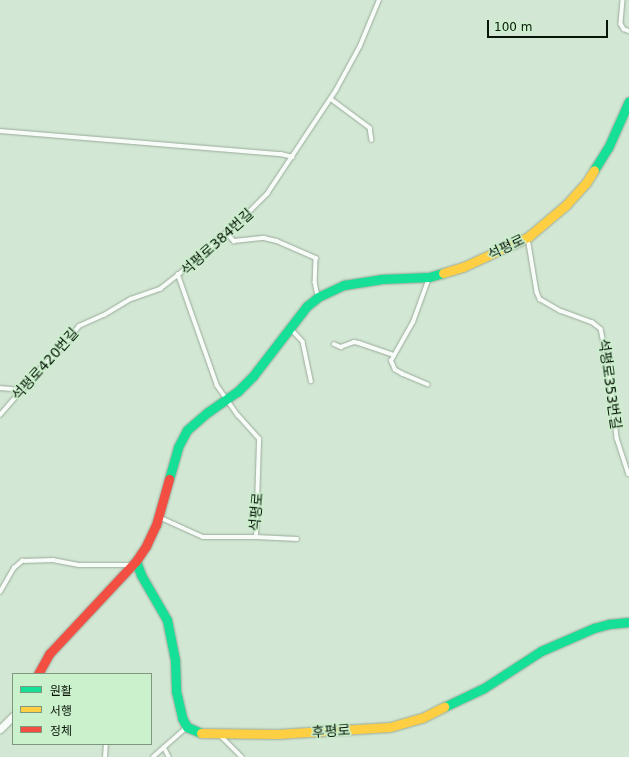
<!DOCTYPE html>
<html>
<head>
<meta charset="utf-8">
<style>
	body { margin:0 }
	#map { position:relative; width:629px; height:757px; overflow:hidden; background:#d3e8d4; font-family:"DejaVu Sans","Noto Sans KR",sans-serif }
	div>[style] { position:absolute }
	.roads { filter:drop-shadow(0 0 1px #9aaa9b) drop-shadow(0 0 1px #9aaa9b) }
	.lane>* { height:3.5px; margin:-1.75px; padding:0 1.75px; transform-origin:1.75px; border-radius:1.75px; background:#f8fcf9 }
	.street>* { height:7px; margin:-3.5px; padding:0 3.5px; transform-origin:3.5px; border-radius:3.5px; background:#f8fcf9 }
	.fast>* { height:9px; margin:-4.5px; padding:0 4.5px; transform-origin:4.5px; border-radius:4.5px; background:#16e098 }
	.slow>* { height:9px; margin:-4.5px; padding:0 4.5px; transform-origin:4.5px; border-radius:4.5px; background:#ffcf43 }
	.jam>* { height:9px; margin:-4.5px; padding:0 4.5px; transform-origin:4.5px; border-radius:4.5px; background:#f24e42 }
	span { translate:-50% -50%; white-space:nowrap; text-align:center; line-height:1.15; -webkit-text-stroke:3px #cbf0cc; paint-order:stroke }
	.street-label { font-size:14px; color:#081509 }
	.legend { position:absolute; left:12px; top:673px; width:140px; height:72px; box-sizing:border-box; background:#cbf0cc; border:1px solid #7d987e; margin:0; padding:5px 7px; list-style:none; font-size:12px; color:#081509 }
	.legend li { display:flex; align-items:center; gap:8px; height:20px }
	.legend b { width:20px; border:1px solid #7d987e }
	.scale { position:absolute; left:487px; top:20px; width:121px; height:18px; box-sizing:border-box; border:2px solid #081509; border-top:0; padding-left:5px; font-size:12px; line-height:14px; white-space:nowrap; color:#081509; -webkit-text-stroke:3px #cbf0cc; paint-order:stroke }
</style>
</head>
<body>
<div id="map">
	<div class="roads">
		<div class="lane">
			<i style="left:623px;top:0;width:24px;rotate:95deg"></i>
			<i style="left:621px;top:24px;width:6px;rotate:59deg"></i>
			<i style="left:624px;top:29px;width:5px;rotate:22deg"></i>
			<i style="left:331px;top:99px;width:49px;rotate:36.6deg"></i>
			<i style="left:370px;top:128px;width:12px;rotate:81deg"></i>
			<i style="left:0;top:131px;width:282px;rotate:4.7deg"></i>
			<i style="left:281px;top:154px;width:12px;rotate:14deg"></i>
			<i style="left:227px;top:233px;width:11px;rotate:49deg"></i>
			<i style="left:234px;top:241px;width:30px;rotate:-6deg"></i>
			<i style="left:264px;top:238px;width:13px;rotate:13deg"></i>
			<i style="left:277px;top:241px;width:43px;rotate:23.6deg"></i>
			<i style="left:316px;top:258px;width:24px;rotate:92deg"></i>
			<i style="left:315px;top:282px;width:14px;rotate:78deg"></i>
			<i style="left:528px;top:238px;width:55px;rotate:80.5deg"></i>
			<i style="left:537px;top:292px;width:8px;rotate:67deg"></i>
			<i style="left:540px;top:299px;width:24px;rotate:30deg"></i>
			<i style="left:561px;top:311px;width:33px;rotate:20deg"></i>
			<i style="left:592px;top:322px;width:11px;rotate:38deg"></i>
			<i style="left:601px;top:329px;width:33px;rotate:78deg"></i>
			<i style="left:608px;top:361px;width:78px;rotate:83.3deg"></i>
			<i style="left:617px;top:438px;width:38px;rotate:72deg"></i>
			<i style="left:292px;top:330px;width:16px;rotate:47deg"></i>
			<i style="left:303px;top:342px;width:40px;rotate:78deg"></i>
			<i style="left:334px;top:344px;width:8px;rotate:23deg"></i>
			<i style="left:341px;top:347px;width:14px;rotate:-21deg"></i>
			<i style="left:354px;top:342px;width:5px;rotate:11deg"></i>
			<i style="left:359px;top:343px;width:37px;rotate:19deg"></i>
			<i style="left:428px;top:385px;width:28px;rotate:-157deg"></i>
			<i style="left:402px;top:374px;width:8px;rotate:-150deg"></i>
			<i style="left:395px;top:370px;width:10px;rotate:-114deg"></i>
			<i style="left:391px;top:361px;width:45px;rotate:-60.6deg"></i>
			<i style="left:413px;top:322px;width:47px;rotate:-70deg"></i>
			<i style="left:0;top:388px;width:21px;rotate:5deg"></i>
			<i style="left:0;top:415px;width:62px;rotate:-48.9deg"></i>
			<i style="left:41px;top:368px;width:32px;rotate:-44deg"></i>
			<i style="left:64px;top:346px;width:25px;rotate:-53deg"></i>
			<i style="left:79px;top:326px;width:27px;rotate:-24deg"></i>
			<i style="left:104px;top:315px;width:31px;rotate:-31deg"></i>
			<i style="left:131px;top:299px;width:31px;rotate:-19deg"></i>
			<i style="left:160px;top:289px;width:23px;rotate:-38deg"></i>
			<i style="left:159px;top:517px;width:48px;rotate:24.4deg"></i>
			<i style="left:203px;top:537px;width:53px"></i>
			<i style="left:256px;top:537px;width:98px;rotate:-88.2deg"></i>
			<i style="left:259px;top:439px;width:31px;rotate:-132deg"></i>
			<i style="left:238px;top:416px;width:37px;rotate:-125deg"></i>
			<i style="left:217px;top:386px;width:118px;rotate:-109.4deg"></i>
			<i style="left:178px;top:275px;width:88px;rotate:-41.3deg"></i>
			<i style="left:244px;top:217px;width:33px;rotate:-45deg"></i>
			<i style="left:267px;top:194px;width:125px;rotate:-56.4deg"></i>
			<i style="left:336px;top:90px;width:50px;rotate:-61.4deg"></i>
			<i style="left:360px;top:46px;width:50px;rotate:-67.6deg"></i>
			<i style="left:256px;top:537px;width:41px;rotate:2.8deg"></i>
			<i style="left:0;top:592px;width:28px;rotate:-60deg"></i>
			<i style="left:14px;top:568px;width:11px;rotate:-41deg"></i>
			<i style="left:22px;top:561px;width:31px;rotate:-2deg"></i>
			<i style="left:53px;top:560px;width:26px;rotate:11deg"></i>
			<i style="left:79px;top:565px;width:51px"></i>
			<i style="left:220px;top:735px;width:31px;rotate:45deg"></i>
			<i style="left:164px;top:747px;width:11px;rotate:63deg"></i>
			<i style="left:105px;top:757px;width:13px;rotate:-86deg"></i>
			<i style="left:153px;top:757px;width:44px;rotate:-41.3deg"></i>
		</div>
		<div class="street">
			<i style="left:0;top:729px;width:18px;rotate:-45deg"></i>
		</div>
		<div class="fast">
			<i style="left:594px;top:170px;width:26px;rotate:-58deg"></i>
			<i style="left:608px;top:148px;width:51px;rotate:-65.9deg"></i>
			<i style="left:169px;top:479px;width:33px;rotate:-74deg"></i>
			<i style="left:178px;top:447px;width:19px;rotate:-62deg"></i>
			<i style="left:187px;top:430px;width:28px;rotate:-41deg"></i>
			<i style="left:208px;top:412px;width:35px;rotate:-35deg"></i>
			<i style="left:237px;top:392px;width:23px;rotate:-45deg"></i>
			<i style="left:253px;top:376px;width:88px;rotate:-52.4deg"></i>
			<i style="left:307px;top:306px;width:14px;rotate:-39deg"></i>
			<i style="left:318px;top:297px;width:29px;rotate:-25deg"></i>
			<i style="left:344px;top:285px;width:37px;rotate:-9deg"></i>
			<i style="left:381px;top:279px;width:48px;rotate:-2.4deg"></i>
			<i style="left:429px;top:277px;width:15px;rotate:-16deg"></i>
			<i style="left:136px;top:561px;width:15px;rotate:70deg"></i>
			<i style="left:141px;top:575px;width:52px;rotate:60deg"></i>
			<i style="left:167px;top:620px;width:41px;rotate:78.7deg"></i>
			<i style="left:175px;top:660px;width:31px;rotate:88deg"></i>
			<i style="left:176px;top:691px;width:28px;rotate:77deg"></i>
			<i style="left:182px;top:718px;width:10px;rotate:61deg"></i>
			<i style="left:187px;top:727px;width:15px;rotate:23deg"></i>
			<i style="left:444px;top:707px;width:44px;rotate:-25.4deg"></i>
			<i style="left:484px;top:688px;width:68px;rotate:-33deg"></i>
			<i style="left:541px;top:651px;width:58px;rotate:-23.5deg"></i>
			<i style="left:594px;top:628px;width:16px;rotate:-15deg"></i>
			<i style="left:609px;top:624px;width:20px;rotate:-6deg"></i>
		</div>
		<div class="slow">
			<i style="left:443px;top:273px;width:21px;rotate:-17deg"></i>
			<i style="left:463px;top:267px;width:72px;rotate:-24.8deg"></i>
			<i style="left:528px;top:237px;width:50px;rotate:-40.1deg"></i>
			<i style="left:566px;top:205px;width:30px;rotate:-48deg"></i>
			<i style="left:586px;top:183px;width:15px;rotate:-58deg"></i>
			<i style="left:201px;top:733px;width:76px;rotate:0.8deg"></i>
			<i style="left:277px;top:734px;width:113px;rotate:-3.5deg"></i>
			<i style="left:390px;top:727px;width:33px;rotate:-16deg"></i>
			<i style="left:422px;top:718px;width:25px;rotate:-27deg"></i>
		</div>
		<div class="jam">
			<i style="left:38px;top:674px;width:23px;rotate:-61deg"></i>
			<i style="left:49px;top:654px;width:127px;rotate:-46.9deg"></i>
			<i style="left:136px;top:561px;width:18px;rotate:-56deg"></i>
			<i style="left:146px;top:546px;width:23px;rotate:-65deg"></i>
			<i style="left:156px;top:525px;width:48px;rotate:-74.2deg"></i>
		</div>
	</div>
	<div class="street-label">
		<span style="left:217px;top:242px;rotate:-42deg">석평로384번길</span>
		<span style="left:506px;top:247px;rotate:-26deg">석평로</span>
		<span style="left:45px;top:364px;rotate:-48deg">석평로420번길</span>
		<span style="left:610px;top:384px;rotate:82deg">석평로353번길</span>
		<span style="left:256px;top:512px;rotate:-85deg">석평로</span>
		<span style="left:331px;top:731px;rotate:-4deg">후평로</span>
	</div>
	<ul class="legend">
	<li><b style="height:5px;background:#16e098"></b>원활</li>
	<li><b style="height:5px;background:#ffcf43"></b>서행</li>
	<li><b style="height:5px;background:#f24e42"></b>정체</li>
	</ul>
	<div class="scale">100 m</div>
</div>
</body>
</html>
